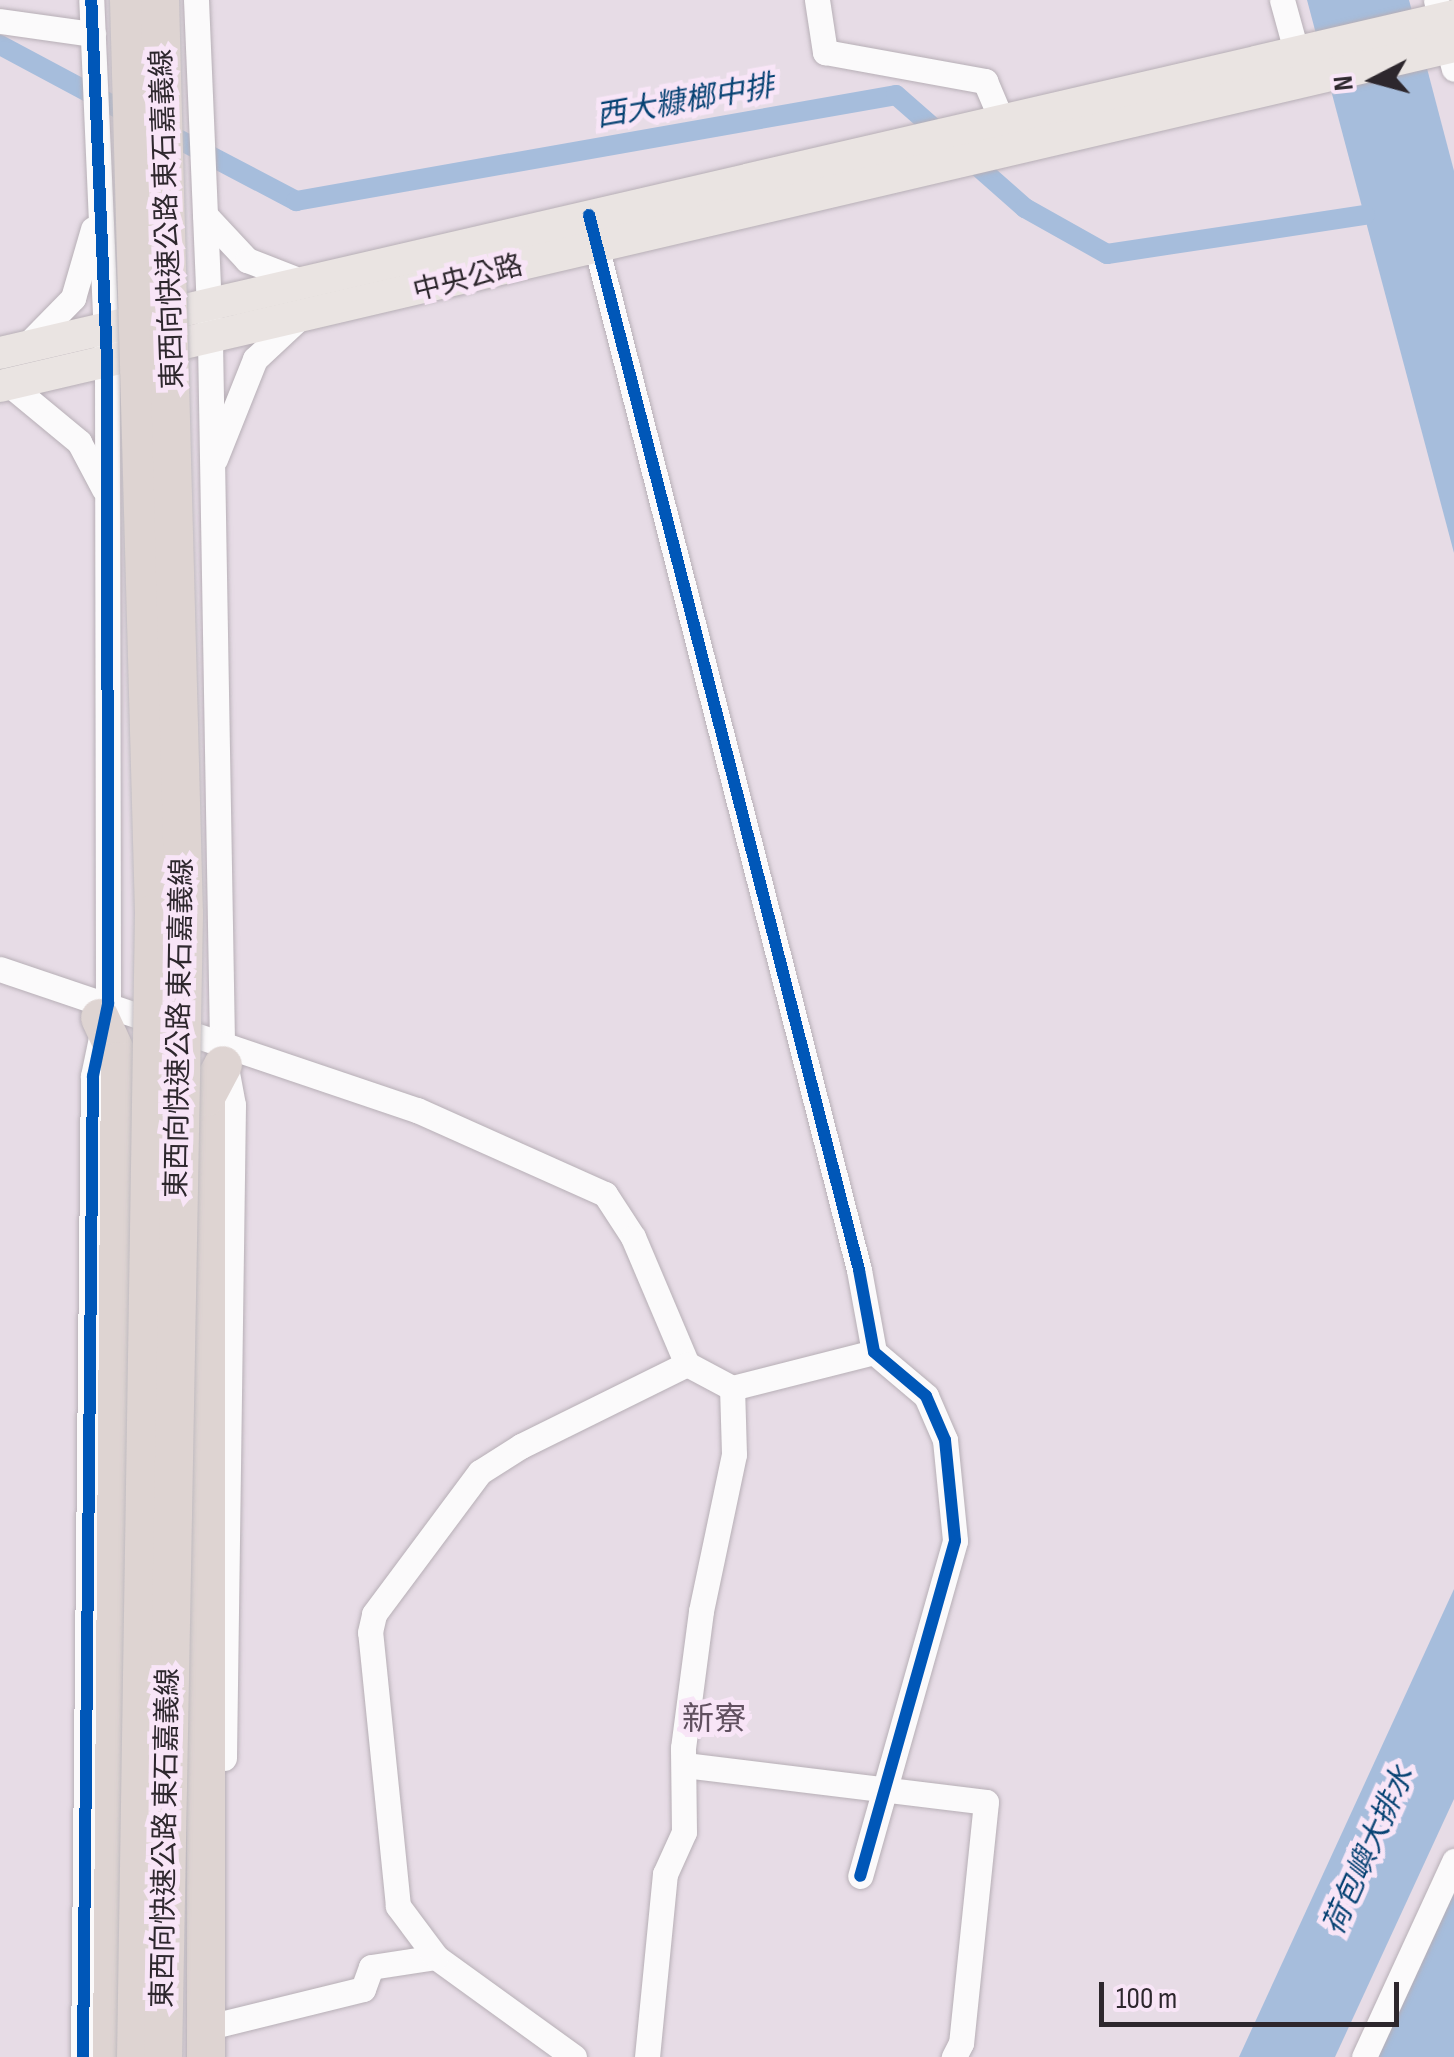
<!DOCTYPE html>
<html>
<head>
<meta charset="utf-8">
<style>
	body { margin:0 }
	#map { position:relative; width:1454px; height:2057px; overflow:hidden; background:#e7dce6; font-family:"Sofia Sans Condensed","Noto Sans TC",sans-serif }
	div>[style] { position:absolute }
	.water>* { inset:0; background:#a6bddc }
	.canal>* { height:20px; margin:-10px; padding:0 10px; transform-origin:10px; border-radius:10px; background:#a6bddc }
	.roads { filter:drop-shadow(0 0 2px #b7afb6) drop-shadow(0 0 2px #b7afb6) }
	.minor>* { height:25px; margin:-12.5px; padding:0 12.5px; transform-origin:12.5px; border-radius:12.5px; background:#fbfafb }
	.major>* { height:32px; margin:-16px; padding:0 16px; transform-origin:16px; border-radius:16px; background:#eae4e2 }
	.highway>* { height:38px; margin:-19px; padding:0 19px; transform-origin:19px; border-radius:19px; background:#ded4d2 }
	.bridges { filter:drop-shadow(0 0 2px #c0bbc0) drop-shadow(0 0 2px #c0bbc0) }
	.highway-bridge>* { height:38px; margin:-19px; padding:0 19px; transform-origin:19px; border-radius:19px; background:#ded4d2 }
	.cycleway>* { height:12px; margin:-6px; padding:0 6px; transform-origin:6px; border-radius:6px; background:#0057b8 }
	span { translate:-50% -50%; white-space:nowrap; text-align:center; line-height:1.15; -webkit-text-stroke:10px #f8e5f7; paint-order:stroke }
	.street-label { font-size:28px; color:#2d272d }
	.water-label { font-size:30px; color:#064273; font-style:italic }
	.quarter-label { font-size:32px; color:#60505f }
	.north { position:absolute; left:1324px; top:30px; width:100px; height:100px; -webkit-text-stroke:8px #f8e5f7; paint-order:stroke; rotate:264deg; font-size:28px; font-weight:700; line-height:40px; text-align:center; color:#2d272d }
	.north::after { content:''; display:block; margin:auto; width:35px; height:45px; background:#2d272d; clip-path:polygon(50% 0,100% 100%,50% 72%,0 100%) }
	.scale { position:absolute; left:1099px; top:1982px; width:300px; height:45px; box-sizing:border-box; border:5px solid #2d272d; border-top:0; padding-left:12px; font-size:30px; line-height:35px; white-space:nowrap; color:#2d272d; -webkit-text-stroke:8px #f8e5f7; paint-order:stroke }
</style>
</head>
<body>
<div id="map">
	<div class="water">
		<i style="clip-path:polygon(1307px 0,1409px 0,1454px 171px,1454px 553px)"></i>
		<i style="clip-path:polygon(1454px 1589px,1454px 1799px,1335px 2057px,1239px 2057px)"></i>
		<i style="clip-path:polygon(1454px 1878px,1454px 2057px,1370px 2057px)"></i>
	</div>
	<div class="canal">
		<i style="left:0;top:45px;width:153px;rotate:28.1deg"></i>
		<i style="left:161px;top:130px;width:153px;rotate:27.7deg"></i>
		<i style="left:296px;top:201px;width:609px;rotate:-10.02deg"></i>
		<i style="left:896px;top:95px;width:64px;rotate:41.2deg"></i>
		<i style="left:966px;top:156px;width:79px;rotate:41.4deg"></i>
		<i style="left:1025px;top:208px;width:94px;rotate:29.3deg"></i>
		<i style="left:1107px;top:254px;width:261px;rotate:-8.6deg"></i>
	</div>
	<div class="roads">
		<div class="minor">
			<i style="left:196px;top:0;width:341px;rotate:87.6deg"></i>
			<i style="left:210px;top:341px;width:705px;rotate:89.02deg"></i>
			<i style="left:222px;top:1046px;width:60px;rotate:79.4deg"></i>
			<i style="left:233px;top:1105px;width:653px;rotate:90.79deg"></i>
			<i style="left:817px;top:0;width:53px;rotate:81.3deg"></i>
			<i style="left:825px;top:52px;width:163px;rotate:10.3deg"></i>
			<i style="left:985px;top:81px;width:39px;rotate:67deg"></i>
			<i style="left:1282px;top:0;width:53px;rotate:74.6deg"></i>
			<i style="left:1436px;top:0;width:71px;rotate:75.4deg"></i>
			<i style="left:0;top:21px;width:94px;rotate:8deg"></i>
			<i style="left:205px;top:215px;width:62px;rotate:47deg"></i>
			<i style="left:247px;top:260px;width:58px;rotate:21.3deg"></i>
			<i style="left:592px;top:230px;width:1074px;rotate:75.6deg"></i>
			<i style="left:859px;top:1270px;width:83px;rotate:79.6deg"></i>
			<i style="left:874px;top:1352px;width:68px;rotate:40.2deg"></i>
			<i style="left:926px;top:1396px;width:48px;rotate:66.6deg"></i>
			<i style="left:945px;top:1440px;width:101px;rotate:84.3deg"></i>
			<i style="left:955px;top:1541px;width:348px;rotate:105.8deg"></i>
			<i style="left:25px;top:347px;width:69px;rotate:-45.6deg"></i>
			<i style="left:73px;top:298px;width:72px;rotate:-73.8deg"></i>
			<i style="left:9px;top:384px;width:91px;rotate:39.6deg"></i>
			<i style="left:79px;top:442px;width:53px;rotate:62deg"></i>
			<i style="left:215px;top:459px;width:108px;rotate:-68.2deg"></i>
			<i style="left:255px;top:359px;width:57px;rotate:-42.9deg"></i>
			<i style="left:0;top:969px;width:440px;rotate:18.7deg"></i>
			<i style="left:417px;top:1110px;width:206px;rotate:24.1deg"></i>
			<i style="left:605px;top:1194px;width:51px;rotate:56.9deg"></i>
			<i style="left:633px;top:1237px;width:138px;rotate:67deg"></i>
			<i style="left:685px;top:1765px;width:303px;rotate:7deg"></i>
			<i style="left:986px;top:1802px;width:242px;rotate:95.9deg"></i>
			<i style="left:961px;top:2043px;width:16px;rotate:117deg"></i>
			<i style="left:221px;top:2024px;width:146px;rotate:-13.8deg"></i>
			<i style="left:363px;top:1989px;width:23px;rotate:-70deg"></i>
			<i style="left:371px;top:1967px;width:66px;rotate:-8.7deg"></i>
			<i style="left:83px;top:2057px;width:981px;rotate:-89.42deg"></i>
			<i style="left:93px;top:1076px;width:74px;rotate:-78.2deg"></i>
			<i style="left:108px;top:1004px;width:644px;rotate:-90.09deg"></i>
			<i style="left:107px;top:360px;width:360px;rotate:-92.5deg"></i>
			<i style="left:574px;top:2057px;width:170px;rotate:-144.1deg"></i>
			<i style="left:436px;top:1957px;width:64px;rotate:-126.7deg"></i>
			<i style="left:398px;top:1906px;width:275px;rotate:-95.8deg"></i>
			<i style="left:370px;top:1632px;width:18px;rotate:-77deg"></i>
			<i style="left:374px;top:1614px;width:177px;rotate:-53.3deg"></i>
			<i style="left:480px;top:1472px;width:49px;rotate:-32.4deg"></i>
			<i style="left:521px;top:1446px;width:185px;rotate:-26.3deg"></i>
			<i style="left:687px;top:1364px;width:51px;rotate:28.1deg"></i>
			<i style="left:732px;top:1388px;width:146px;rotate:-14.2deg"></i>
			<i style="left:647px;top:2057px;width:184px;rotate:-84.4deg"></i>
			<i style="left:665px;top:1874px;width:46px;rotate:-65.7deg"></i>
			<i style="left:684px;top:1832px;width:84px;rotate:-90.7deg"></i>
			<i style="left:683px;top:1748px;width:138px;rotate:-82.5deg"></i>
			<i style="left:701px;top:1611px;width:160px;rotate:-78.1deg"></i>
			<i style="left:734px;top:1454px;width:66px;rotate:-91.7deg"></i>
			<i style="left:1364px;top:2057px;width:216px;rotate:-65.3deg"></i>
		</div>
		<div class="major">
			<i style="left:0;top:353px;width:1493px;rotate:-13.05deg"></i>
			<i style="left:0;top:386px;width:1493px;rotate:-13.16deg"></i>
		</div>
		<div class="highway">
			<i style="left:100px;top:1018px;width:47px;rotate:65.1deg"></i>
			<i style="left:120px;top:1061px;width:996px;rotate:90.46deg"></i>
			<i style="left:206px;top:2057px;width:960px;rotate:-90deg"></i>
			<i style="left:206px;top:1097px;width:36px;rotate:-62deg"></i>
		</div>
	</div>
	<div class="bridges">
		<div class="highway-bridge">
			<i style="left:129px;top:0;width:913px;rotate:88.43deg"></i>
			<i style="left:154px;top:913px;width:1144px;rotate:90.9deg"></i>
			<i style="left:160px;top:0;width:914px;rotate:88.5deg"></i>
			<i style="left:184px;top:914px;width:1143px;rotate:91.05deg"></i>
		</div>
	</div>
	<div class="cycleway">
		<i style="left:589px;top:215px;width:1089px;rotate:75.64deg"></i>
		<i style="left:859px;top:1270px;width:83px;rotate:79.6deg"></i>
		<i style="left:874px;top:1352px;width:68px;rotate:40.2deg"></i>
		<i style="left:926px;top:1396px;width:48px;rotate:66.6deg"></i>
		<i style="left:945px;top:1440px;width:101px;rotate:84.3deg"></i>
		<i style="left:955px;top:1541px;width:348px;rotate:105.8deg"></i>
		<i style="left:83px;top:2057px;width:981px;rotate:-89.42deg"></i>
		<i style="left:93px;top:1076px;width:74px;rotate:-78.2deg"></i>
		<i style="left:108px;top:1004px;width:644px;rotate:-90.09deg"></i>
		<i style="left:107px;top:360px;width:360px;rotate:-92.5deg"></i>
	</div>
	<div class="street-label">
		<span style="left:168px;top:219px;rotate:-92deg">東西向快速公路 東石嘉義線</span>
		<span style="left:468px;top:279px;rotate:-14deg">中央公路</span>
		<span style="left:180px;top:1028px;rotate:-89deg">東西向快速公路 東石嘉義線</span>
		<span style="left:166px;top:1838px;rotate:-89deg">東西向快速公路 東石嘉義線</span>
	</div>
	<div class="water-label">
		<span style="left:685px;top:102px;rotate:-10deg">西大糠榔中排</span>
		<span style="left:1369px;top:1851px;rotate:-66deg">荷包嶼大排水</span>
	</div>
	<div class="quarter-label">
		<span style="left:714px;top:1720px">新寮</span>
	</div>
	<div class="north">N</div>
	<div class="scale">100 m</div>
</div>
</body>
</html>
